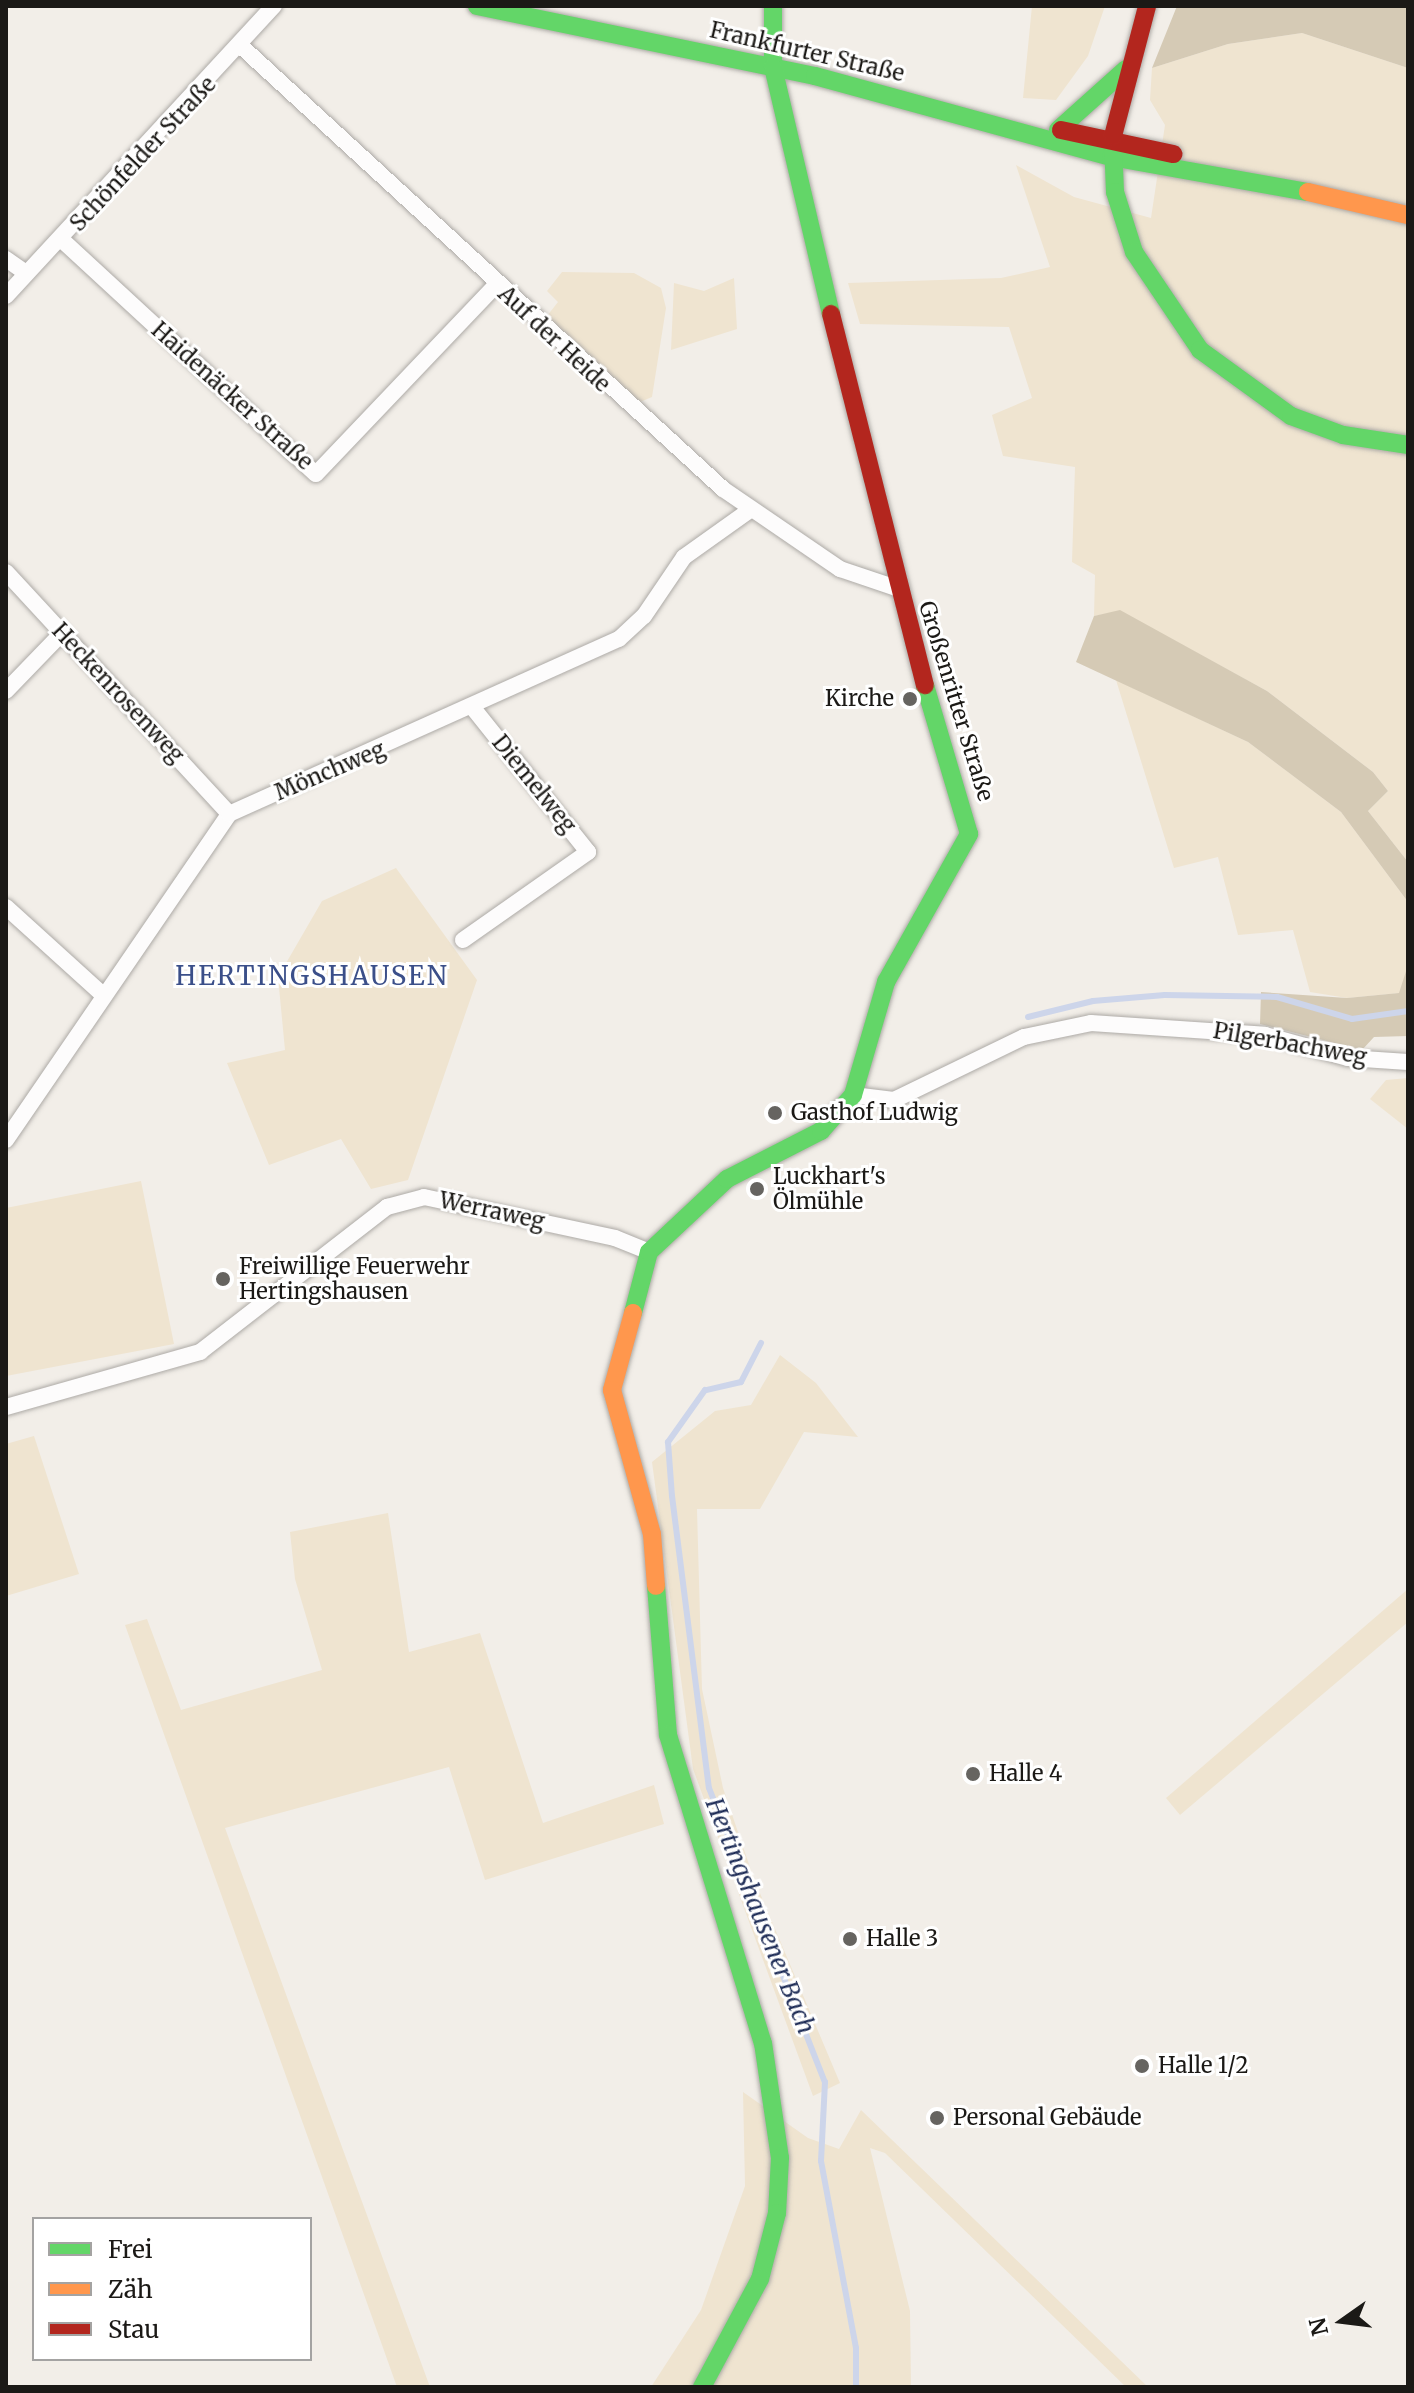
<!DOCTYPE html>
<html>
<head>
<meta charset="utf-8">
<style>
	body { margin:0 }
	#map { position:relative; width:1414px; height:2393px; overflow:hidden; background:#f2eee8; font-family:Merriweather,serif }
	div>[style] { position:absolute }
	.green>* { inset:0; background:#efe4d0 }
	.forest>* { inset:0; background:#d5cab5 }
	.stream>* { height:6px; margin:-3px; padding:0 3px; transform-origin:3px; border-radius:3px; background:#cdd5ea }
	.roads { filter:drop-shadow(0 0 2px #adaaa6) drop-shadow(0 0 2px #adaaa6) }
	.street>* { height:16px; margin:-8px; padding:0 8px; transform-origin:8px; border-radius:8px; background:#fdfcfc }
	.fast>* { height:18px; margin:-9px; padding:0 9px; transform-origin:9px; border-radius:9px; background:#63d668 }
	.slow>* { height:18px; margin:-9px; padding:0 9px; transform-origin:9px; border-radius:9px; background:#ff974d }
	.jam>* { height:18px; margin:-9px; padding:0 9px; transform-origin:9px; border-radius:9px; background:#b3261e }
	.dots>* { width:22px; height:22px; translate:-50% -50%; box-sizing:border-box; border:4px solid #fff; border-radius:50% }
	span { translate:-50% -50%; white-space:nowrap; text-align:center; line-height:1.15; -webkit-text-stroke:6px #fff; paint-order:stroke }
	.street-label { font-size:22px; color:#1b1916 }
	.poi-label { font-size:22px; color:#1b1916 }
	.right { translate:-100% -50%; text-align:right }
	.left { translate:0 -50%; text-align:left }
	.water-label { font-size:24px; color:#202e58; font-style:italic }
	.quarter-label { font-size:26px; color:#3b4f89; letter-spacing:2px }
	.frame { position:absolute; inset:0; border:8px solid #1b1916; pointer-events:none }
	.legend { position:absolute; left:32px; top:2217px; width:280px; height:144px; box-sizing:border-box; background:#fff; border:2px solid #a4a3a2; margin:0; padding:10px 14px; list-style:none; font-size:24px; color:#1b1916 }
	.legend li { display:flex; align-items:center; gap:16px; height:40px }
	.legend b { width:40px; border:2px solid #a4a3a2 }
	.north { position:absolute; left:1302px; top:2281px; width:80px; height:80px; -webkit-text-stroke:6px #fff; paint-order:stroke; rotate:256deg; font-size:22px; font-weight:700; line-height:32px; text-align:center; color:#1b1916 }
	.north::after { content:''; display:block; margin:auto; width:28px; height:36px; background:#1b1916; clip-path:polygon(50% 0,100% 100%,50% 72%,0 100%) }
</style>
</head>
<body>
<div id="map">
	<div class="green">
		<i style="clip-path:polygon(1032px 6px,1105px 6px,1088px 56px,1056px 100px,1023px 98px)"></i>
		<i style="clip-path:polygon(1302px 33px,1408px 68px,1408px 862px,1368px 811px,1388px 791px,1373px 772px,1267px 691px,1120px 611px,1094px 616px,1095px 575px,1072px 562px,1075px 467px,1003px 456px,992px 415px,1032px 398px,1009px 327px,860px 324px,848px 283px,1001px 278px,1050px 267px,1016px 165px,1074px 197px,1151px 218px,1165px 125px,1150px 100px,1152px 68px,1228px 44px)"></i>
		<i style="clip-path:polygon(562px 272px,634px 273px,661px 288px,666px 308px,652px 397px,640px 402px,547px 316px,558px 302px,547px 291px)"></i>
		<i style="clip-path:polygon(734px 278px,737px 329px,671px 350px,674px 283px,704px 291px)"></i>
		<i style="clip-path:polygon(1116px 680px,1248px 742px,1341px 812px,1408px 902px,1408px 965px,1400px 993px,1347px 998px,1310px 992px,1293px 930px,1238px 935px,1218px 857px,1174px 868px)"></i>
		<i style="clip-path:polygon(396px 868px,477px 980px,408px 1180px,371px 1189px,341px 1139px,269px 1165px,227px 1063px,285px 1050px,278px 977px,322px 901px)"></i>
		<i style="clip-path:polygon(1408px 1078px,1408px 1129px,1370px 1099px,1386px 1080px)"></i>
		<i style="clip-path:polygon(141px 1181px,174px 1344px,6px 1376px,6px 1208px)"></i>
		<i style="clip-path:polygon(780px 1355px,816px 1383px,858px 1437px,804px 1432px,760px 1509px,697px 1509px,702px 1689px,723px 1788px,754px 1879px,840px 2083px,813px 2096px,693px 1769px,652px 1462px,715px 1411px,751px 1405px)"></i>
		<i style="clip-path:polygon(34px 1436px,79px 1574px,6px 1596px,6px 1444px)"></i>
		<i style="clip-path:polygon(388px 1513px,409px 1652px,480px 1633px,543px 1823px,654px 1785px,664px 1824px,485px 1880px,449px 1767px,225px 1828px,430px 2387px,397px 2387px,125px 1625px,147px 1619px,181px 1710px,322px 1670px,295px 1579px,290px 1532px)"></i>
		<i style="clip-path:polygon(1408px 1589px,1408px 1622px,1180px 1815px,1166px 1798px)"></i>
		<i style="clip-path:polygon(743px 2092px,808px 2138px,839px 2149px,861px 2110px,1148px 2387px,1126px 2387px,885px 2153px,870px 2148px,910px 2311px,911px 2387px,651px 2387px,701px 2310px,745px 2186px)"></i>
	</div>
	<div class="forest">
		<i style="clip-path:polygon(1177px 6px,1408px 6px,1408px 68px,1302px 33px,1228px 44px,1152px 68px)"></i>
		<i style="clip-path:polygon(1120px 610px,1267px 691px,1373px 772px,1388px 791px,1368px 811px,1408px 862px,1408px 902px,1341px 812px,1248px 742px,1076px 662px,1094px 616px)"></i>
		<i style="clip-path:polygon(1408px 965px,1408px 1036px,1374px 1037px,1362px 1050px,1260px 1024px,1261px 992px,1347px 998px,1399px 993px)"></i>
	</div>
	<div class="stream">
		<i style="left:1028px;top:1017px;width:67px;rotate:-13.8deg"></i>
		<i style="left:1093px;top:1001px;width:72px;rotate:-4.8deg"></i>
		<i style="left:1165px;top:995px;width:112px;rotate:1deg"></i>
		<i style="left:1277px;top:997px;width:78px;rotate:16.3deg"></i>
		<i style="left:1352px;top:1019px;width:57px;rotate:-8.1deg"></i>
		<i style="left:761px;top:1343px;width:44px;rotate:117.1deg"></i>
		<i style="left:741px;top:1382px;width:37px;rotate:167deg"></i>
		<i style="left:705px;top:1390px;width:64px;rotate:125.4deg"></i>
		<i style="left:668px;top:1442px;width:54px;rotate:85.8deg"></i>
		<i style="left:672px;top:1496px;width:294px;rotate:82.8deg"></i>
		<i style="left:709px;top:1788px;width:316px;rotate:68.5deg"></i>
		<i style="left:825px;top:2082px;width:79px;rotate:92.9deg"></i>
		<i style="left:821px;top:2161px;width:190px;rotate:79.4deg"></i>
		<i style="left:856px;top:2348px;width:39px;rotate:90deg"></i>
	</div>
	<div class="roads">
		<div class="street">
			<i style="left:242px;top:47px;width:653px;rotate:42.58deg"></i>
			<i style="left:723px;top:489px;width:142px;rotate:34.4deg"></i>
			<i style="left:840px;top:569px;width:59px;rotate:18.7deg"></i>
			<i style="left:62px;top:240px;width:345px;rotate:42.7deg"></i>
			<i style="left:316px;top:474px;width:261px;rotate:-46.4deg"></i>
			<i style="left:6px;top:259px;width:24px;rotate:35deg"></i>
			<i style="left:6px;top:296px;width:395px;rotate:-47.3deg"></i>
			<i style="left:6px;top:572px;width:329px;rotate:47.3deg"></i>
			<i style="left:6px;top:691px;width:81px;rotate:-46deg"></i>
			<i style="left:6px;top:907px;width:132px;rotate:42.2deg"></i>
			<i style="left:463px;top:940px;width:153px;rotate:-35.1deg"></i>
			<i style="left:588px;top:852px;width:183px;rotate:-128.6deg"></i>
			<i style="left:853px;top:1095px;width:41px;rotate:7deg"></i>
			<i style="left:894px;top:1100px;width:144px;rotate:-25.9deg"></i>
			<i style="left:1024px;top:1037px;width:68px;rotate:-11.8deg"></i>
			<i style="left:1091px;top:1023px;width:174px;rotate:3.9deg"></i>
			<i style="left:1265px;top:1035px;width:86px;rotate:15.5deg"></i>
			<i style="left:1348px;top:1058px;width:60px;rotate:3.8deg"></i>
			<i style="left:6px;top:1140px;width:395px;rotate:-55.6deg"></i>
			<i style="left:229px;top:814px;width:427px;rotate:-24.2deg"></i>
			<i style="left:619px;top:639px;width:34px;rotate:-43deg"></i>
			<i style="left:644px;top:616px;width:71px;rotate:-55.9deg"></i>
			<i style="left:684px;top:557px;width:81px;rotate:-35.5deg"></i>
			<i style="left:6px;top:1407px;width:202px;rotate:-15.8deg"></i>
			<i style="left:200px;top:1352px;width:237px;rotate:-37.8deg"></i>
			<i style="left:387px;top:1207px;width:38px;rotate:-15deg"></i>
			<i style="left:424px;top:1197px;width:195px;rotate:12.1deg"></i>
			<i style="left:615px;top:1238px;width:37px;rotate:22deg"></i>
		</div>
		<div class="fast">
			<i style="left:477px;top:6px;width:345px;rotate:11.7deg"></i>
			<i style="left:815px;top:76px;width:307px;rotate:15.3deg"></i>
			<i style="left:1111px;top:157px;width:200px;rotate:10.1deg"></i>
			<i style="left:773px;top:6px;width:61px;rotate:90deg"></i>
			<i style="left:773px;top:67px;width:254px;rotate:76.8deg"></i>
			<i style="left:1058px;top:130px;width:91px;rotate:-41.9deg"></i>
			<i style="left:1113px;top:142px;width:50px;rotate:87.7deg"></i>
			<i style="left:1115px;top:192px;width:63px;rotate:72.4deg"></i>
			<i style="left:1134px;top:252px;width:118px;rotate:56deg"></i>
			<i style="left:1200px;top:350px;width:112px;rotate:36deg"></i>
			<i style="left:1291px;top:416px;width:55px;rotate:20.1deg"></i>
			<i style="left:1343px;top:435px;width:66px;rotate:8.7deg"></i>
			<i style="left:633px;top:1313px;width:63px;rotate:-75.3deg"></i>
			<i style="left:649px;top:1252px;width:107px;rotate:-43.1deg"></i>
			<i style="left:727px;top:1179px;width:106px;rotate:-27.1deg"></i>
			<i style="left:821px;top:1131px;width:48px;rotate:-48.4deg"></i>
			<i style="left:853px;top:1095px;width:118px;rotate:-73.7deg"></i>
			<i style="left:886px;top:982px;width:170px;rotate:-60.7deg"></i>
			<i style="left:969px;top:834px;width:155px;rotate:-106.5deg"></i>
			<i style="left:656px;top:1586px;width:149px;rotate:85.4deg"></i>
			<i style="left:668px;top:1735px;width:322px;rotate:72.9deg"></i>
			<i style="left:763px;top:2043px;width:116px;rotate:81.6deg"></i>
			<i style="left:780px;top:2158px;width:55px;rotate:93.1deg"></i>
			<i style="left:777px;top:2213px;width:68px;rotate:104.4deg"></i>
			<i style="left:760px;top:2279px;width:123px;rotate:118.2deg"></i>
		</div>
		<div class="slow">
			<i style="left:1308px;top:192px;width:103px;rotate:13deg"></i>
			<i style="left:633px;top:1313px;width:80px;rotate:105.3deg"></i>
			<i style="left:612px;top:1390px;width:149px;rotate:74.5deg"></i>
			<i style="left:652px;top:1534px;width:52px;rotate:85.6deg"></i>
		</div>
		<div class="jam">
			<i style="left:1061px;top:130px;width:115px;rotate:12.1deg"></i>
			<i style="left:1113px;top:136px;width:134px;rotate:-75.3deg"></i>
			<i style="left:831px;top:314px;width:383px;rotate:75.8deg"></i>
		</div>
	</div>
	<div class="dots">
		<i style="left:910px;top:699px;background:#666460"></i>
		<i style="left:775px;top:1113px;background:#666460"></i>
		<i style="left:757px;top:1189px;background:#666460"></i>
		<i style="left:223px;top:1279px;background:#666460"></i>
		<i style="left:973px;top:1774px;background:#666460"></i>
		<i style="left:850px;top:1939px;background:#666460"></i>
		<i style="left:1142px;top:2066px;background:#666460"></i>
		<i style="left:937px;top:2118px;background:#666460"></i>
	</div>
	<div class="street-label">
		<span style="left:807px;top:52px;rotate:13deg">Frankfurter Straße</span>
		<span style="left:143px;top:154px;rotate:-47deg">Schönfelder Straße</span>
		<span style="left:554px;top:339px;rotate:43deg">Auf der Heide</span>
		<span style="left:232px;top:396px;rotate:42deg">Haidenäcker Straße</span>
		<span style="left:118px;top:693px;rotate:47deg">Heckenrosenweg</span>
		<span style="left:956px;top:701px;rotate:73deg">Großenritter Straße</span>
		<span style="left:330px;top:771px;rotate:-23deg">Mönchweg</span>
		<span style="left:534px;top:784px;rotate:51deg">Diemelweg</span>
		<span style="left:1290px;top:1044px;rotate:10deg">Pilgerbachweg</span>
		<span style="left:492px;top:1211px;rotate:12deg">Werraweg</span>
	</div>
	<div class="poi-label">
		<span class="right" style="left:894px;top:699px">Kirche</span>
		<span class="left" style="left:791px;top:1113px">Gasthof Ludwig</span>
		<span class="left" style="left:773px;top:1189px">Luckhart's<br>Ölmühle</span>
		<span class="left" style="left:239px;top:1279px">Freiwillige Feuerwehr<br>Hertingshausen</span>
		<span class="left" style="left:989px;top:1774px">Halle 4</span>
		<span class="left" style="left:866px;top:1939px">Halle 3</span>
		<span class="left" style="left:1158px;top:2066px">Halle 1/2</span>
		<span class="left" style="left:953px;top:2118px">Personal Gebäude</span>
	</div>
	<div class="water-label">
		<span style="left:760px;top:1916px;rotate:68deg">Hertingshausener Bach</span>
	</div>
	<div class="quarter-label">
		<span style="left:312px;top:976px">HERTINGSHAUSEN</span>
	</div>
	<div class="frame"></div>
	<ul class="legend">
	<li><b style="height:10px;background:#63d668"></b>Frei</li>
	<li><b style="height:10px;background:#ff974d"></b>Zäh</li>
	<li><b style="height:10px;background:#b3261e"></b>Stau</li>
	</ul>
	<div class="north">N</div>
</div>
</body>
</html>
